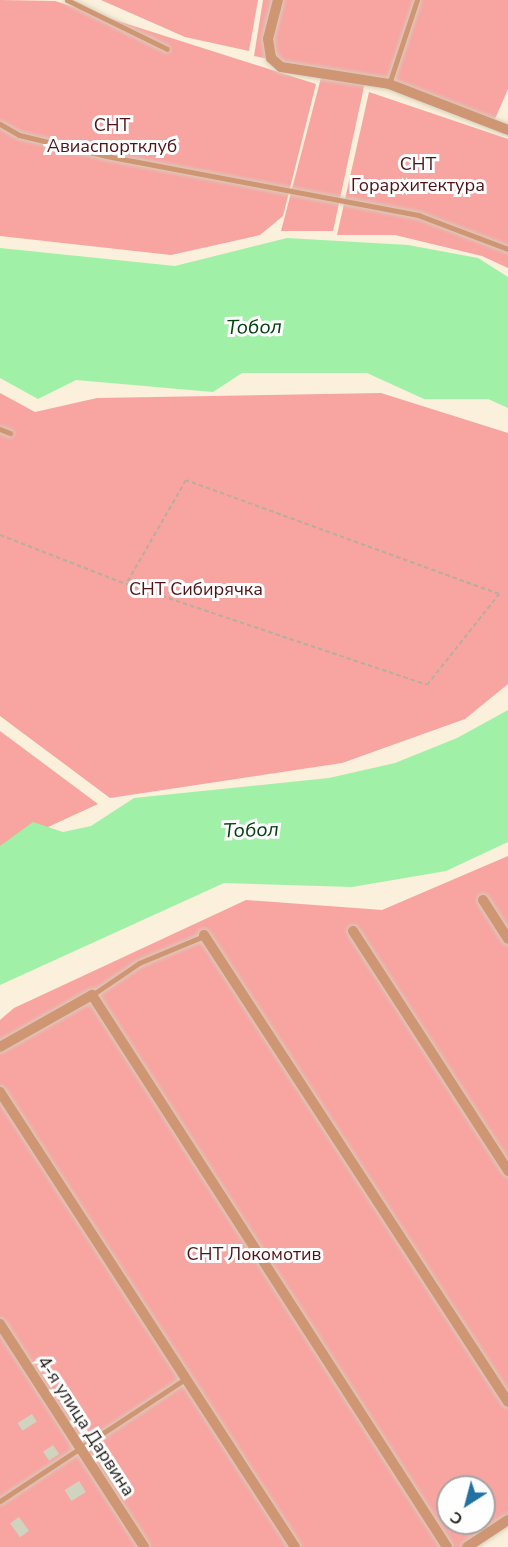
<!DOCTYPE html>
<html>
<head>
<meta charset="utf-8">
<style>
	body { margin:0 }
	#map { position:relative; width:508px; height:1547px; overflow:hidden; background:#faf0db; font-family:"Nunito Sans",sans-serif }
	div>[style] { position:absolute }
	.green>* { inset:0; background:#f8a4a1 }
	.water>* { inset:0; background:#a0f0a7 }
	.building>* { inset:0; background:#d0d4be; transform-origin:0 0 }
	.path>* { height:2px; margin-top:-1px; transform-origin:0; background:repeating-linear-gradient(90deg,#b6ae9e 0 4.5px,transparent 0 7.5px) }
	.roads { filter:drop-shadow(0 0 2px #d7cebc) drop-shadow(0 0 2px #d7cebc) }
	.service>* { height:5px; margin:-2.5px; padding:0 2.5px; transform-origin:2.5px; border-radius:2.5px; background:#cf9673 }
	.minor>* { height:10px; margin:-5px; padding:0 5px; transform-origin:5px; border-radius:5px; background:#cf9673 }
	span { translate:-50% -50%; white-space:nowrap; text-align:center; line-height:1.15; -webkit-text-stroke:6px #fefefe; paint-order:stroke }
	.park-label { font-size:18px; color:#521216 }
	.street-label { font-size:18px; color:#221e17 }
	.water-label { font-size:20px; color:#034012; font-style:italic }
	.north { position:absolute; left:436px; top:1475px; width:60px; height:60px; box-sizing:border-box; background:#fefefe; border:2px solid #a6a4a2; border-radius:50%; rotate:216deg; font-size:16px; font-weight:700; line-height:24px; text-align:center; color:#221e17 }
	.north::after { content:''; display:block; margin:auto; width:21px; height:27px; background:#2072a3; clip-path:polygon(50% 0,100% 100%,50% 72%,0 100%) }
</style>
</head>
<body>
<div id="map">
	<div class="green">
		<i style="clip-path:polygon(0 0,55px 1px,316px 84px,283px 216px,260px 235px,171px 255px,0 236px)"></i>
		<i style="clip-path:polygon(101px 0,258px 0,249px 51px,185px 37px)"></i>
		<i style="clip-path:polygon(263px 0,508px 0,508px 89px,495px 119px,366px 77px,333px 231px,281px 231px,323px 70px,254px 56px)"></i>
		<i style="clip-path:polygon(369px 92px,508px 139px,508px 268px,482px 256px,395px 235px,337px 235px)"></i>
		<i style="clip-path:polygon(0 393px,35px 412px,97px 398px,381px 393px,508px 433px,508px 684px,465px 719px,342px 763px,110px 798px,0 716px)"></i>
		<i style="clip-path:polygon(0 731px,98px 804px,0 849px)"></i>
		<i style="clip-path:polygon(evenodd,508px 856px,508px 1525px,473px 1547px,0 1547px,0 1020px,14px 1008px,246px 900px,382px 910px,508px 856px,448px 1487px,484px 1487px,484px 1523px,448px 1523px,448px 1487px)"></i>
	</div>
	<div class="water">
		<i style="clip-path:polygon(287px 238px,408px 245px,478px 258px,508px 277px,508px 408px,488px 399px,424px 399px,367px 373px,242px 373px,213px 392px,76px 380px,38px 399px,0 378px,0 248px,175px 266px)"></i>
		<i style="clip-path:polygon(508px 710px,508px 842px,446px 871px,352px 887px,224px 883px,0 985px,0 846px,33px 822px,63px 832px,91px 826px,134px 798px,329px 778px,395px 763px,457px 738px)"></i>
	</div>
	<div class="building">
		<i style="left:32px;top:1414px;width:9px;height:17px;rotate:58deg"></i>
		<i style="left:53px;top:1445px;width:11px;height:12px;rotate:56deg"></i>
		<i style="left:79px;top:1481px;width:13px;height:17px;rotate:58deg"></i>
		<i style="left:19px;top:1517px;width:17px;height:11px;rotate:54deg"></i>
	</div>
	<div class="path">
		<i style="left:0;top:535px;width:135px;rotate:21.3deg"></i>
		<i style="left:126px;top:584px;width:317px;rotate:18.5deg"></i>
		<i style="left:427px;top:685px;width:116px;rotate:-51.6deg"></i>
		<i style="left:499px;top:594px;width:333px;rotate:-160deg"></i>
		<i style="left:186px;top:480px;width:120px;rotate:120deg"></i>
	</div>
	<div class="roads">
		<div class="service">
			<i style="left:67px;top:0;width:111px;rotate:26.1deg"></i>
			<i style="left:389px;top:84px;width:89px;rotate:-71.6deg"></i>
			<i style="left:0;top:124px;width:22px;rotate:30deg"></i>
			<i style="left:19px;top:135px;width:89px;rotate:13.6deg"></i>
			<i style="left:106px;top:156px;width:318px;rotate:10.7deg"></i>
			<i style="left:418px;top:215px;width:96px;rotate:20.7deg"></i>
			<i style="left:0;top:429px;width:11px;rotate:22deg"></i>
			<i style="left:92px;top:995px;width:57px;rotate:-34.2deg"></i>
			<i style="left:139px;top:963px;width:70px;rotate:-22.6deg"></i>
			<i style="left:0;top:1501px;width:222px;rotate:-33.4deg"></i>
		</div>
		<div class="minor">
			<i style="left:278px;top:0;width:40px;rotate:104.4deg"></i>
			<i style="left:268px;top:39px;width:19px;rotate:81deg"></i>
			<i style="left:271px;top:58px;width:13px;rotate:42deg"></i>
			<i style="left:281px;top:67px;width:109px;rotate:8.9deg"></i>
			<i style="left:389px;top:84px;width:128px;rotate:21.1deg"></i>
			<i style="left:483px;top:900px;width:46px;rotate:57.3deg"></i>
			<i style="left:353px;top:931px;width:286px;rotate:57.1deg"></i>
			<i style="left:204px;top:935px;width:557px;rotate:56.94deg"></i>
			<i style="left:0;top:1047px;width:106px;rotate:-29.5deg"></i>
			<i style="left:92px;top:995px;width:656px;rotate:57.25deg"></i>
			<i style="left:0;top:1092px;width:542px;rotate:57.04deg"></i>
			<i style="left:0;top:1324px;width:265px;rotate:57.1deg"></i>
			<i style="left:467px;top:1547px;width:49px;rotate:-33.4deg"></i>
		</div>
	</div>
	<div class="park-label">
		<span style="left:112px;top:136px">СНТ<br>Авиаспортклуб</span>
		<span style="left:418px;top:175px">СНТ<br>Горархитектура</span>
		<span style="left:196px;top:589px">СНТ Сибирячка</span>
		<span style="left:254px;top:1254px">СНТ Локомотив</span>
	</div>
	<div class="street-label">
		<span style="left:86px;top:1426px;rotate:57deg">4-я улица Дарвина</span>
	</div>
	<div class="water-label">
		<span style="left:254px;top:327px;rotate:-1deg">Тобол</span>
		<span style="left:251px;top:830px;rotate:-2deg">Тобол</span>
	</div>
	<div class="north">С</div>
</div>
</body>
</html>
